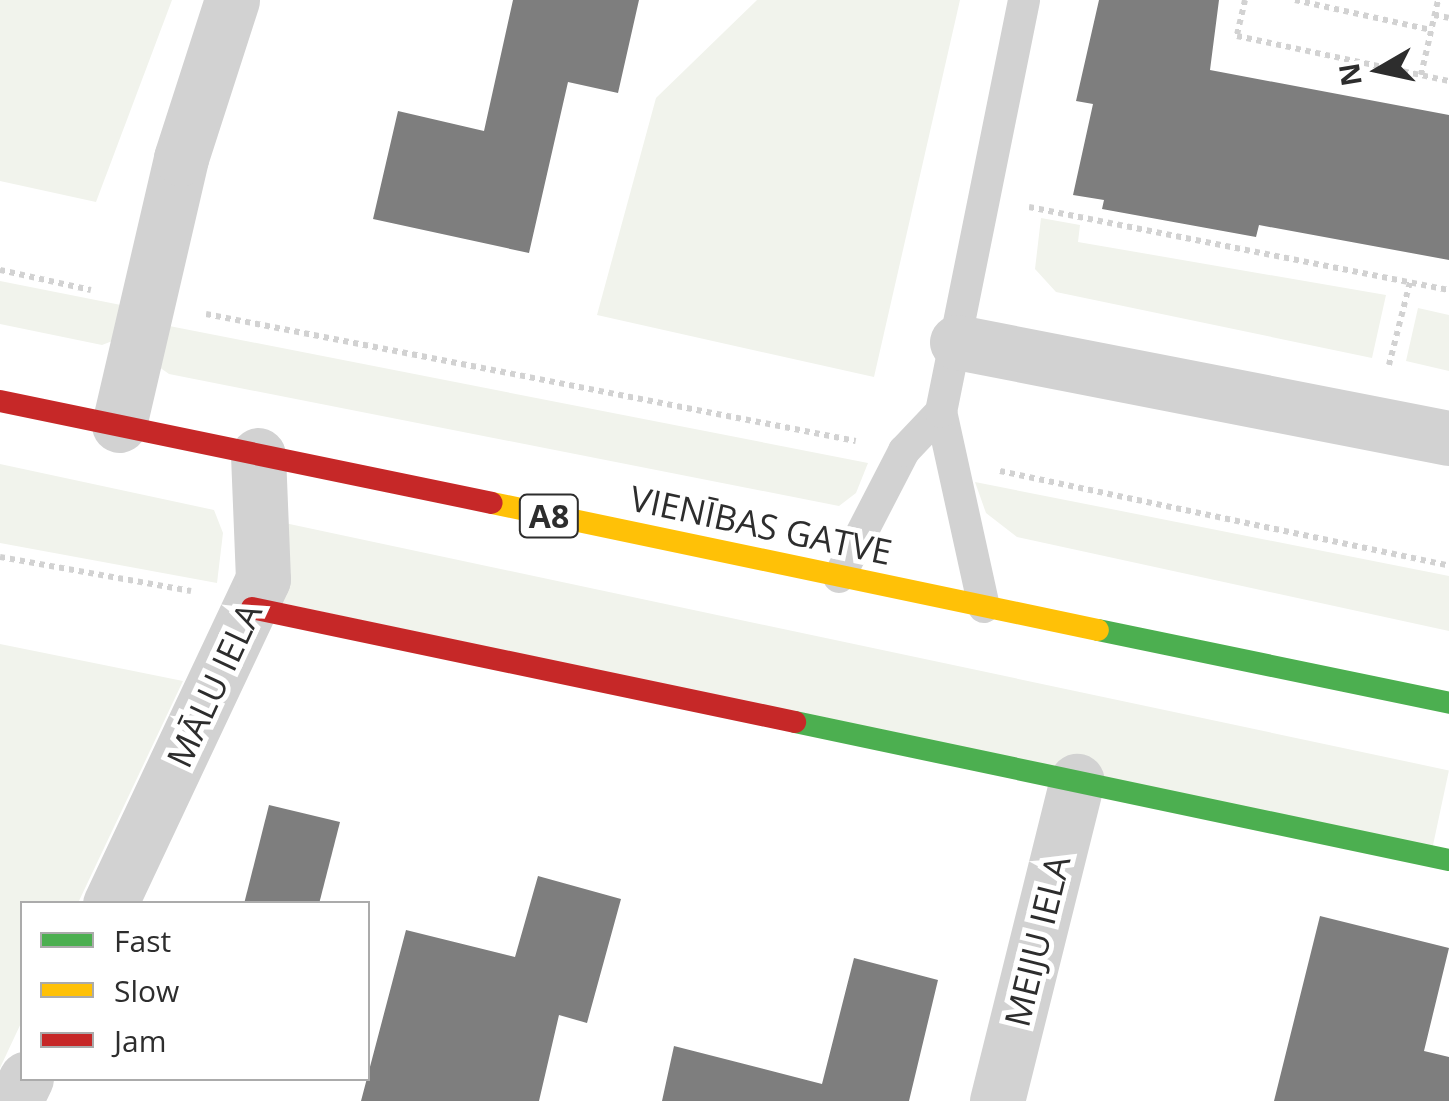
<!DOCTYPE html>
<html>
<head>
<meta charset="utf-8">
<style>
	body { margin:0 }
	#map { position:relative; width:1449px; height:1101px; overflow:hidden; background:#fff; font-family:"Open Sans",sans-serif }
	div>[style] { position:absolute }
	.green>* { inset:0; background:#f1f3ec; transform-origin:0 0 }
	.building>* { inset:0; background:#7e7e7e }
	.path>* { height:6px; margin-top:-3px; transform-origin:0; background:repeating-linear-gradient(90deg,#d2d2d2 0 5px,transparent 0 10px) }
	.lane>* { height:32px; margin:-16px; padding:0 16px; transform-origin:16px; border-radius:16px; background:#d2d2d2 }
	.street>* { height:55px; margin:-27.5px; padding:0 27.5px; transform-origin:27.5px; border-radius:27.5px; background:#d2d2d2 }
	.fast>* { height:22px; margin:-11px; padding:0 11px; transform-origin:11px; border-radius:11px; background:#4caf50 }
	.slow>* { height:22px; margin:-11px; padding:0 11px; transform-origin:11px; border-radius:11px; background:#ffc107 }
	.jam>* { height:22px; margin:-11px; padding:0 11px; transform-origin:11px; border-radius:11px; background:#c62828 }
	span { translate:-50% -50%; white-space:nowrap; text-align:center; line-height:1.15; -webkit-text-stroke:10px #fff; paint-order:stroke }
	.shield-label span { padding:2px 8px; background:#fff; border:2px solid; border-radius:8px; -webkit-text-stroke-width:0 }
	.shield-label { font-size:32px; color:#2d2d2d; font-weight:700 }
	.street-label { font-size:35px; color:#2d2d2d }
	.legend { position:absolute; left:20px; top:901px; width:350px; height:180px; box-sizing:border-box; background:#fff; border:2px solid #ababab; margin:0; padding:12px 18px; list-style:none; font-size:30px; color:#2d2d2d }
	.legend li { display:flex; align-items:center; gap:20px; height:50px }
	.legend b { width:50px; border:2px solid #ababab }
	.north { position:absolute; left:1329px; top:20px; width:100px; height:100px; -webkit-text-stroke:8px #fff; paint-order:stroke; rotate:261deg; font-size:28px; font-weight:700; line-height:40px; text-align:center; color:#2d2d2d }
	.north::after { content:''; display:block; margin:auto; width:35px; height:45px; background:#2d2d2d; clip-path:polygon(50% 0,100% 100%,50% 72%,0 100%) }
</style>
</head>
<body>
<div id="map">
	<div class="green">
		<i style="clip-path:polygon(0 0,172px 0,96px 202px,0 181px)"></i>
		<i style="clip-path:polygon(757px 0,960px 0,874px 377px,597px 315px,656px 98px)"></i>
		<i style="clip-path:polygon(1041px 218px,1080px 225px,1078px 242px,1386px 295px,1372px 358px,1056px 292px,1035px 269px)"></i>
		<i style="clip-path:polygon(0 281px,126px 306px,115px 340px,102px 345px,0 324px)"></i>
		<i style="clip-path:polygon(1418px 308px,1449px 315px,1449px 371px,1406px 361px)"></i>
		<i style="clip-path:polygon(159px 324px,868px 463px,856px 493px,839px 506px,169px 374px,152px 362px)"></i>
		<i style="clip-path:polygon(0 464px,214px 510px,223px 533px,217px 583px,0 543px)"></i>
		<i style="clip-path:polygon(975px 482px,1449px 576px,1449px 631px,1017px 537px,986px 513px)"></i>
		<i style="left:280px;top:522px;width:1195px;height:79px;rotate:12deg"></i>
		<i style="clip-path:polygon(0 644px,183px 681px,78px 903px,22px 904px,22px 1021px,0 1068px)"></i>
	</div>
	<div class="building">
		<i style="clip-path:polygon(513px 0,639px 0,618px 93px,568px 82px,529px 253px,373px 219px,398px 111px,484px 131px)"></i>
		<i style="clip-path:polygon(1099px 0,1219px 0,1210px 70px,1449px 115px,1449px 260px,1259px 225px,1256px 237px,1102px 209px,1104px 200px,1073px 195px,1093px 104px,1076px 101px)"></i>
		<i style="clip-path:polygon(269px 805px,340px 822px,319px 904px,244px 904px)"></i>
		<i style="clip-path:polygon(538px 876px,621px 899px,587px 1023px,559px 1015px,539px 1101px,361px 1101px,406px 930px,515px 957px)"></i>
		<i style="clip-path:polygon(1320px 916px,1449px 948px,1424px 1051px,1449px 1057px,1449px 1101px,1274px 1101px)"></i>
		<i style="clip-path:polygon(854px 958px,938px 980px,909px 1101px,662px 1101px,674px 1046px,822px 1084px)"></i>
	</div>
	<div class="path">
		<i style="left:1245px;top:0;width:37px;rotate:103deg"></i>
		<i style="left:1237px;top:36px;width:217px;rotate:12deg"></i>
		<i style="left:1295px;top:0;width:140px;rotate:12.4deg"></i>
		<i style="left:1434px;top:15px;width:15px;rotate:11deg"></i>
		<i style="left:1421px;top:75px;width:77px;rotate:-77.2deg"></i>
		<i style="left:1029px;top:207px;width:428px;rotate:11.2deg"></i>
		<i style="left:0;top:270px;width:93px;rotate:12.4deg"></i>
		<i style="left:206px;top:314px;width:662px;rotate:11.06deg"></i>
		<i style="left:1389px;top:365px;width:86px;rotate:-75.8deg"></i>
		<i style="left:1000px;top:471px;width:459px;rotate:11.9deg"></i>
		<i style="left:0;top:557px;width:194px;rotate:10.1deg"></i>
	</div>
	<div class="lane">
		<i style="left:839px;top:577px;width:142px;rotate:-62.7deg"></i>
		<i style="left:904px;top:451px;width:54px;rotate:-46.5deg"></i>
		<i style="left:984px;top:607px;width:200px;rotate:-102.4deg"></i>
		<i style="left:941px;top:412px;width:420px;rotate:-78.6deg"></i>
	</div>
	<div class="street">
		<i style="left:957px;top:342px;width:501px;rotate:11.04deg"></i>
		<i style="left:119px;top:425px;width:274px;rotate:-76.9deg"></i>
		<i style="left:181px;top:158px;width:166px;rotate:-72.1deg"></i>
		<i style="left:110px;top:904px;width:359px;rotate:-64.8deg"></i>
		<i style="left:263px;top:579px;width:124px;rotate:-92.3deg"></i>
		<i style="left:15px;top:1101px;width:25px;rotate:-64deg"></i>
		<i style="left:997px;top:1101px;width:330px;rotate:-76deg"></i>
	</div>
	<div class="fast">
		<i style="left:1098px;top:630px;width:359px;rotate:11.7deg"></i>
		<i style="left:795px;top:722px;width:668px;rotate:11.92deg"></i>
	</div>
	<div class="slow">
		<i style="left:492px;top:503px;width:619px;rotate:11.84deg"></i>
	</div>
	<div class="jam">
		<i style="left:0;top:401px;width:502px;rotate:11.71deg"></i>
		<i style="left:252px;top:608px;width:555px;rotate:11.86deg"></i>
	</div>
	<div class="shield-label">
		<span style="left:549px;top:516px">A8</span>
	</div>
	<div class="street-label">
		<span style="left:761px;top:525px;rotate:12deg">VIENĪBAS GATVE</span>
		<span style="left:214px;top:685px;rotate:-65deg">MĀLU IELA</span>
		<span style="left:1037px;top:941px;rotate:-76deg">MEIJU IELA</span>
	</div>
	<ul class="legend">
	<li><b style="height:12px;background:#4caf50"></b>Fast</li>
	<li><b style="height:12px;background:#ffc107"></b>Slow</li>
	<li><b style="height:12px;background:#c62828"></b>Jam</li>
	</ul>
	<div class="north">N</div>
</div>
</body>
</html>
